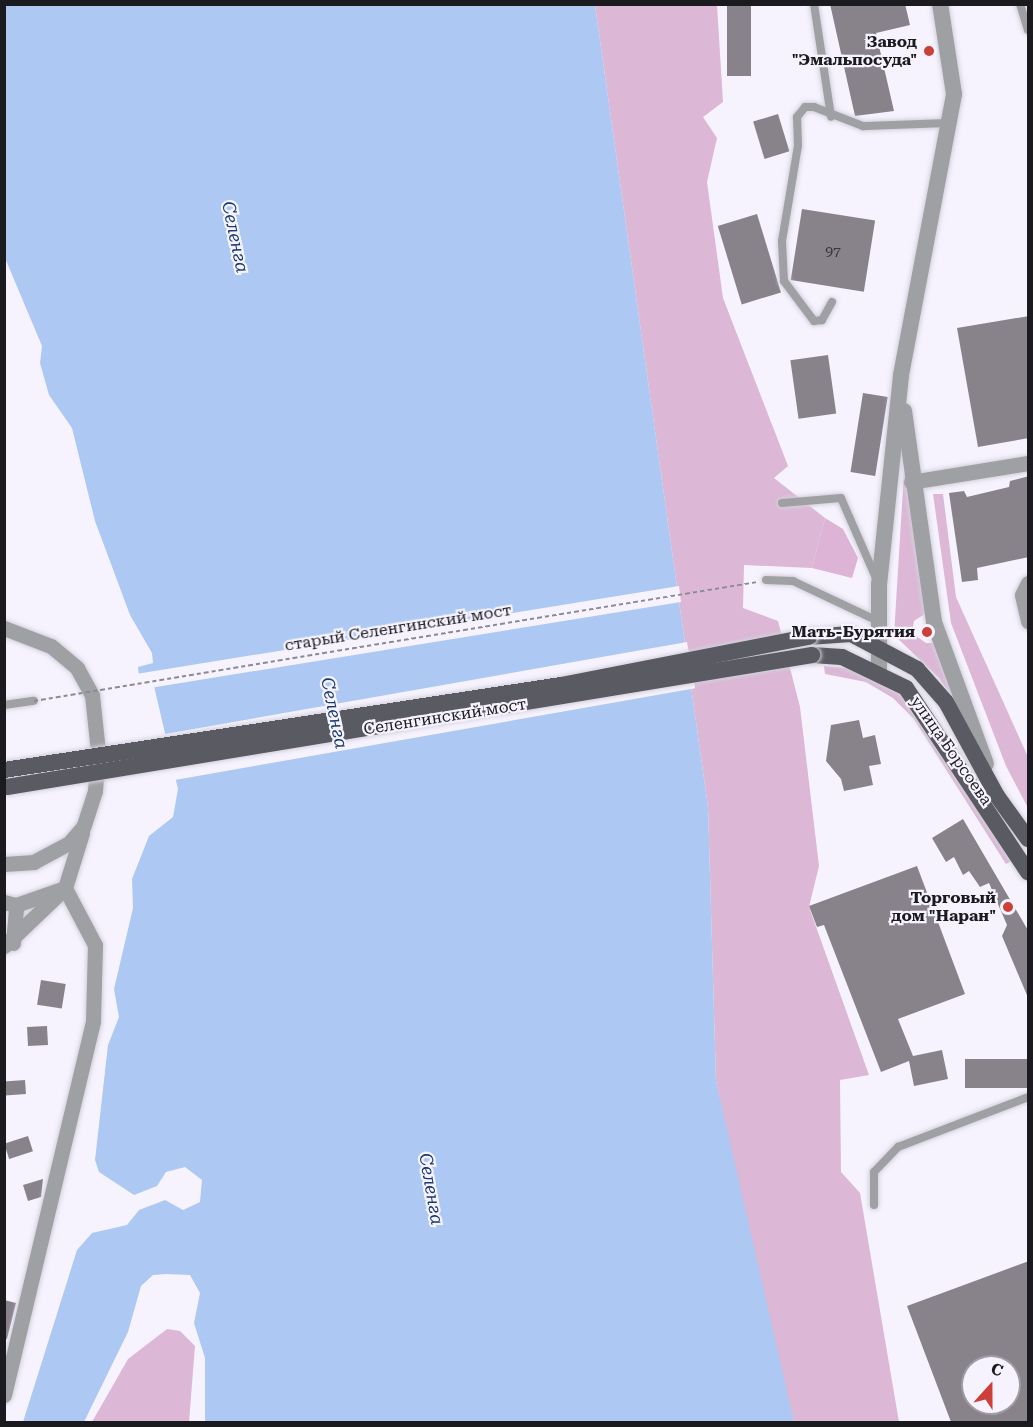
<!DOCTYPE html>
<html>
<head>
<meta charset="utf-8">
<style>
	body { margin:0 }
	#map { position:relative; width:1033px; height:1427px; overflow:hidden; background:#f6f3ff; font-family:"Roboto Serif",serif }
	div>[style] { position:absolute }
	.green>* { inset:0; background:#dcb7d6 }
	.forest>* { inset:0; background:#ddb3d6 }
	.water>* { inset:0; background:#acc8f3 }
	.pier>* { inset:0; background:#f6f3ff; transform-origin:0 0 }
	.building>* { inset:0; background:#88828b; transform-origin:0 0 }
	.path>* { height:2px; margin-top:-1px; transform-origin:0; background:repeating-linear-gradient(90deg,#8b8991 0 4.5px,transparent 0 7.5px) }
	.roads { filter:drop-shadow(0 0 2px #d3d0db) drop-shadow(0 0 2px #d3d0db) }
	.service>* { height:8px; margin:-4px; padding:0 4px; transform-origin:4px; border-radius:4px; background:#9fa0a4 }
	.minor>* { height:15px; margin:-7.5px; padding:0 7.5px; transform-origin:7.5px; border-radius:7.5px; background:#9fa0a4 }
	.tertiary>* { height:16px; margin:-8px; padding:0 8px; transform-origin:8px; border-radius:8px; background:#9fa0a4 }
	.primary>* { height:16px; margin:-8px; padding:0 8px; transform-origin:8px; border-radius:8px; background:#595a62 }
	.path-bridge>* { height:2px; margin-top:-1px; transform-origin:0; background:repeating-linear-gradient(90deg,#8b8991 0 4.5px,transparent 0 7.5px) }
	.bridges { filter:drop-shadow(0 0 2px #d3d0db) drop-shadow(0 0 2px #d3d0db) }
	.primary-bridge>* { height:16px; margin:-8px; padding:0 8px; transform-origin:8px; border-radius:8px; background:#595a62 }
	.dots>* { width:16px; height:16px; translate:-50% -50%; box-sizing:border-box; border:3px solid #f6f3ff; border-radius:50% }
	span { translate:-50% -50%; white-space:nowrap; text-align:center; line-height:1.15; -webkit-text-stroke:4.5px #f6f3ff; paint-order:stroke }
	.number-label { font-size:14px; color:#363439 }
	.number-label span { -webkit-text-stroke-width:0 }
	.poi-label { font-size:16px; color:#1b1a1e; font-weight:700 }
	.right { translate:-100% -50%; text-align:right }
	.street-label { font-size:16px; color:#1b1a1e }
	.water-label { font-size:18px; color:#193b6f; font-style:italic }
	.frame { position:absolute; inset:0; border:6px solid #1b1a1e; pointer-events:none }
	.north { position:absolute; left:961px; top:1355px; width:60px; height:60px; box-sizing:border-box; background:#f6f3ff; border:2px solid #9e9ca5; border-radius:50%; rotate:21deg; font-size:16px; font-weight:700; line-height:24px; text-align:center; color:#1b1a1e }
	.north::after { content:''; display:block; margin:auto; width:21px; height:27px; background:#cd3f39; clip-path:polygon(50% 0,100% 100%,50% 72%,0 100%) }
</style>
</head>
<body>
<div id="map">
	<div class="green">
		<i style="clip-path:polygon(595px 5px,717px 5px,723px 102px,703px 117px,717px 138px,707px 182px,723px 298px,788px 466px,774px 478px,825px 518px,812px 568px,744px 565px,743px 608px,778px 621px,800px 707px,819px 866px,809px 907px,869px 1075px,840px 1080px,841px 1172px,860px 1193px,899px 1422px,794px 1422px,763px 1302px,716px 1081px,708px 807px)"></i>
		<i style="clip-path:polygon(905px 456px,931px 610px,914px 621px,912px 633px,926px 643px,941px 643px,971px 722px,938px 677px,894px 635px)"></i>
		<i style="clip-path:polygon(933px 494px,943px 494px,956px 597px,1028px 757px,1028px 808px,1006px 766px,951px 623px)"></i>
		<i style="clip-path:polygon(824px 666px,857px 669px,898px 690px,1011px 861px,1006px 864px,914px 719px,893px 698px,866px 682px,825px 674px)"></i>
		<i style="clip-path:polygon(167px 1329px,180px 1331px,195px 1346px,189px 1422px,92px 1422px,128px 1359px)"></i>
	</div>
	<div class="forest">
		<i style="clip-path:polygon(825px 518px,843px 529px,858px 558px,852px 578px,812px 568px)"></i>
	</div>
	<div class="water">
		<i style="clip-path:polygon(4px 5px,595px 5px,708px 807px,716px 1081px,794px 1422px,205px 1422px,205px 1358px,194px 1323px,200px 1293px,190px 1275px,166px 1274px,153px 1275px,141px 1286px,128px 1332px,84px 1422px,23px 1422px,77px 1250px,92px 1233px,127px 1225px,139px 1210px,165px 1200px,183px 1210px,200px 1202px,202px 1180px,185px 1167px,166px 1172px,157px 1186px,134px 1195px,99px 1172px,95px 1160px,108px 1045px,119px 1017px,114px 989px,133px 908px,132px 879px,149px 836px,173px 817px,178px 789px,154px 686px,140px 684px,138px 667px,153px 663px,152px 653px,130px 615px,95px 521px,72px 428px,49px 395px,40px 363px,42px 346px,5px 258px)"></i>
	</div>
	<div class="pier">
		<i style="clip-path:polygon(679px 586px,681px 602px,150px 688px,137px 684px,136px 674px)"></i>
		<i style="left:687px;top:642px;width:47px;height:534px;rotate:80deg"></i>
	</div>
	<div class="building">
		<i style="left:727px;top:4px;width:24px;height:72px"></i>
		<i style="clip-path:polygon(830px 4px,905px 4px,910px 25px,876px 33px,894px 111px,855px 116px)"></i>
		<i style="left:778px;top:114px;width:39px;height:26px;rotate:73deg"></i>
		<i style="left:802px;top:209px;width:74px;height:72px;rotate:9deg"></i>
		<i style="left:757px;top:214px;width:82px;height:41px;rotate:73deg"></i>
		<i style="clip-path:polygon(1029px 316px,1029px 438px,978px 447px,957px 328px)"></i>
		<i style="left:828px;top:355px;width:59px;height:38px;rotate:82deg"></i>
		<i style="left:863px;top:393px;width:25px;height:80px;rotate:9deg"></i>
		<i style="clip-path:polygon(1029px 476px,1029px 557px,977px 568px,978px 580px,962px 582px,949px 493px,964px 491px,967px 497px,1009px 487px,1010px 481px)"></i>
		<i style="clip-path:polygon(859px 720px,863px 738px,875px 735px,881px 764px,869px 766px,873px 785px,844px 791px,841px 779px,826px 761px,831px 725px)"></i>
		<i style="clip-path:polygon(963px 819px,1029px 932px,1029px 1000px,1002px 936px,1007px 925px,989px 883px,980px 887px,969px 871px,963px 875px,954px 857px,946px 862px,932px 838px)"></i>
		<i style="clip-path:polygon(917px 866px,965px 994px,898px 1019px,913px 1056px,942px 1050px,948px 1079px,914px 1086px,909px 1061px,881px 1072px,824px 925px,817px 927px,809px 906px)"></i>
		<i style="left:41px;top:980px;width:25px;height:25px;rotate:9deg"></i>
		<i style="left:47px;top:1026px;width:19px;height:20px;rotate:87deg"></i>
		<i style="left:1029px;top:1059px;width:29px;height:64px;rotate:90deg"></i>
		<i style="left:25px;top:1080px;width:14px;height:21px;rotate:86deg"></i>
		<i style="left:28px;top:1136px;width:16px;height:25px;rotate:72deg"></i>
		<i style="clip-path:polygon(43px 1179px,41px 1197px,28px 1201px,23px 1185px)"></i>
		<i style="clip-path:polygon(evenodd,1029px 1261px,1029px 1422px,951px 1422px,907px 1306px,1029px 1261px,973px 1367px,1009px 1367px,1009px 1403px,973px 1403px,973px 1367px)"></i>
		<i style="clip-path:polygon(4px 1300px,16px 1303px,7px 1339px,4px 1339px)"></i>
	</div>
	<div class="path">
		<i style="left:330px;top:652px;width:434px;rotate:-9.3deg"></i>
	</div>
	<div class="roads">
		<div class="service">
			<i style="left:814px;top:4px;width:114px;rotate:81.4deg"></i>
			<i style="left:1020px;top:4px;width:27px;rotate:73deg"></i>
			<i style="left:832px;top:302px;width:21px;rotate:119deg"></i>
			<i style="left:822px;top:320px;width:8px;rotate:173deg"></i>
			<i style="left:814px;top:321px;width:50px;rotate:-126.9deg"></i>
			<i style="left:784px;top:281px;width:40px;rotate:-92.9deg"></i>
			<i style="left:782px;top:241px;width:97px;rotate:-80.5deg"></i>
			<i style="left:798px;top:145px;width:28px;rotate:-92deg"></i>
			<i style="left:797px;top:117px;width:13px;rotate:-51deg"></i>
			<i style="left:805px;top:107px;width:9px"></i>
			<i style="left:814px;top:107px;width:53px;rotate:21.2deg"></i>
			<i style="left:863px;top:126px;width:87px;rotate:-2deg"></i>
			<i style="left:782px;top:503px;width:59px;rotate:-4.8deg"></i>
			<i style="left:841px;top:498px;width:87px;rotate:66.4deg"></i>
			<i style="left:766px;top:580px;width:27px;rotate:2deg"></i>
			<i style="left:793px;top:581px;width:94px;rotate:25.2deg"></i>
			<i style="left:4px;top:705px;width:30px;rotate:-8deg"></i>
			<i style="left:874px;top:1205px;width:33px;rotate:-90deg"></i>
			<i style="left:874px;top:1172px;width:35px;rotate:-46deg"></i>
			<i style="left:898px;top:1147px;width:139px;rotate:-21deg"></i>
		</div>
		<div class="minor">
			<i style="left:911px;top:482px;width:119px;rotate:-9.2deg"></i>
			<i style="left:1028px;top:583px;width:13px;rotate:117deg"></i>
			<i style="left:1022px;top:595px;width:27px;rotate:77deg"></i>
			<i style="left:4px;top:628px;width:50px;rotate:21deg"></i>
			<i style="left:51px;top:646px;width:34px;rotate:40deg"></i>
			<i style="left:77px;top:668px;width:31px;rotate:61deg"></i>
			<i style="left:92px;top:695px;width:56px;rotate:83.9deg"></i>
			<i style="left:98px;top:751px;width:40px;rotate:94.3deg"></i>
			<i style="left:95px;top:791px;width:38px;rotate:108deg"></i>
			<i style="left:83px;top:827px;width:21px;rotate:131deg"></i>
			<i style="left:69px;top:843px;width:40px;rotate:152deg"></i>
			<i style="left:34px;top:862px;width:30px;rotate:176deg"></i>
			<i style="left:4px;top:902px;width:12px;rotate:14deg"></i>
			<i style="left:16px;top:905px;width:49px;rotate:-19.2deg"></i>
			<i style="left:13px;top:943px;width:38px;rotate:-85deg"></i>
			<i style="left:4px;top:946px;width:84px;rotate:-43.6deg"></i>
			<i style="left:65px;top:888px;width:58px;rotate:-72.8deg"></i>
			<i style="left:4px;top:1395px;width:384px;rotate:-76.6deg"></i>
			<i style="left:93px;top:1021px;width:76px;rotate:-88.5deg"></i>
			<i style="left:95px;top:945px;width:64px;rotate:-117.8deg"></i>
		</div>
		<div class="tertiary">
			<i style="left:904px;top:411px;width:213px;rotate:81.9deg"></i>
			<i style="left:934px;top:622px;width:151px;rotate:69.9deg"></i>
			<i style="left:879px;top:671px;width:86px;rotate:-90deg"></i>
			<i style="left:879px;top:585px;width:211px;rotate:-84deg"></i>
			<i style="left:901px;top:375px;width:286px;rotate:-79.3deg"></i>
			<i style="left:954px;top:94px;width:91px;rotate:-98.8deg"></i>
		</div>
		<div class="primary">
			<i style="left:809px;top:637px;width:42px;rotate:-4.1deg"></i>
			<i style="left:851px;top:634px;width:75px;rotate:27.9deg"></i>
			<i style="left:917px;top:669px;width:44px;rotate:48.7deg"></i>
			<i style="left:946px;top:702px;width:107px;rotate:61.5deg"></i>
			<i style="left:997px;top:796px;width:53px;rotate:54.2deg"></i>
			<i style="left:812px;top:655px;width:30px;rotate:4deg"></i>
			<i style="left:842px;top:657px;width:71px;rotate:25.8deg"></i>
			<i style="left:906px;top:688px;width:221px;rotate:56.5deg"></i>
		</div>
	</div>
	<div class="path-bridge">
		<i style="left:34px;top:701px;width:300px;rotate:-9.4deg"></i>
	</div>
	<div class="bridges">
		<div class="primary-bridge">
			<i style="left:4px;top:770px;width:563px;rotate:-8.68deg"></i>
			<i style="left:561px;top:685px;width:253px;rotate:-11deg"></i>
			<i style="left:7px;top:787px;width:816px;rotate:-9.31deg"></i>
		</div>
	</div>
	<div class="dots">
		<i style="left:929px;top:51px;background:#cd3f39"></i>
		<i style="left:927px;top:632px;background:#cd3f39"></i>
		<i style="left:1008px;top:907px;background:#cd3f39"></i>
	</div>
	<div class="number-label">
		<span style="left:833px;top:251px">97</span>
	</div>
	<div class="poi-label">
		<span class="right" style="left:917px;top:51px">Завод<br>"Эмальпосуда"</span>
		<span class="right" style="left:915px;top:632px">Мать-Бурятия</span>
		<span class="right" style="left:996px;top:907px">Торговый<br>дом "Наран"</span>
	</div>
	<div class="street-label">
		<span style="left:398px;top:628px;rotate:-9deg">старый Селенгинский мост</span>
		<span style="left:445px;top:717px;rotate:-9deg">Селенгинский мост</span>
		<span style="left:951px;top:751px;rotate:55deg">улица Борсоева</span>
	</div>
	<div class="water-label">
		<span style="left:235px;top:237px;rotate:78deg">Селенга</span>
		<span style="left:334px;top:713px;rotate:78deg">Селенга</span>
		<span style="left:431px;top:1189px;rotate:80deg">Селенга</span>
	</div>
	<div class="frame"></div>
	<div class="north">С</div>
</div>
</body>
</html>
